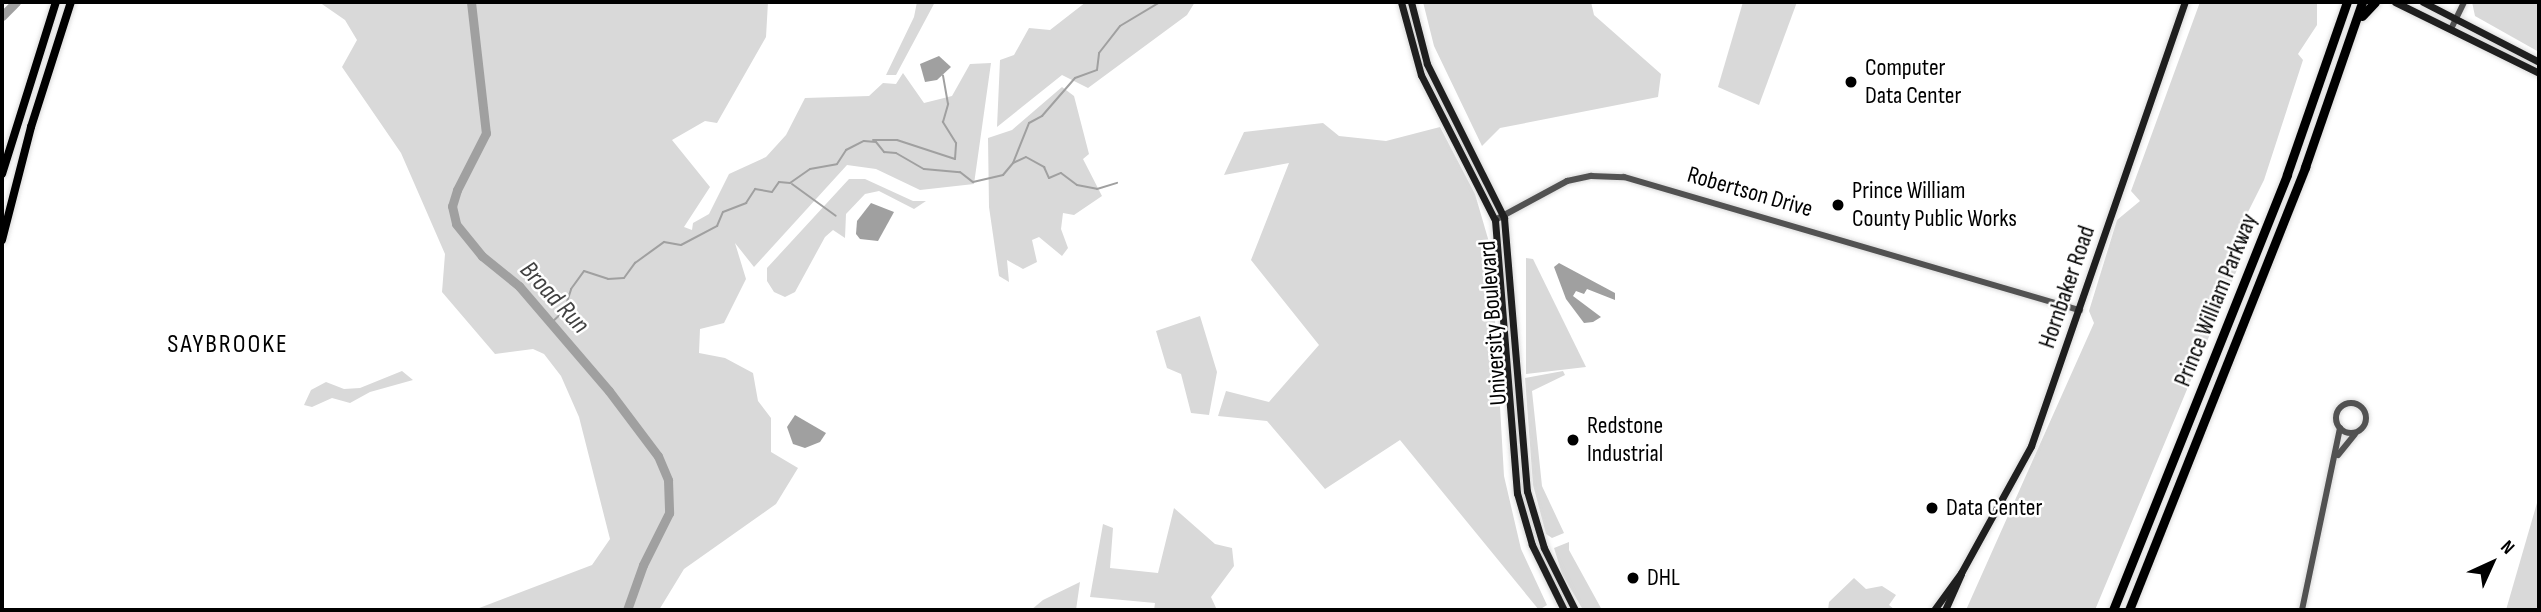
<!DOCTYPE html>
<html>
<head>
<meta charset="utf-8">
<style>
	body { margin:0 }
	#map { position:relative; width:2541px; height:612px; overflow:hidden; background:#fff; font-family:"Sofia Sans Condensed",sans-serif }
	div>[style] { position:absolute }
	.green>* { inset:0; background:#d9d9d9 }
	.water>* { inset:0; background:#a0a0a0 }
	.stream>* { height:2px; margin:-1px; padding:0 1px; transform-origin:1px; border-radius:1px; background:#a0a0a0 }
	.river>* { height:9px; margin:-4.5px; padding:0 4.5px; transform-origin:4.5px; border-radius:4.5px; background:#a0a0a0 }
	.roads { filter:drop-shadow(0 0 2px #dbdbdb) drop-shadow(0 0 2px #dbdbdb) }
	.tertiary>* { height:6px; margin:-3px; padding:0 3px; transform-origin:3px; border-radius:3px; background:#525252 }
	.tertiary>.ring { margin:-3px; padding:0; box-sizing:content-box; background:none; border:6px solid #525252; border-radius:50% }
	.secondary>* { height:7px; margin:-3.5px; padding:0 3.5px; transform-origin:3.5px; border-radius:3.5px; background:#1f1f1f }
	.primary>* { height:8px; margin:-4px; padding:0 4px; transform-origin:4px; border-radius:4px; background:#000 }
	.trunk>* { height:9px; margin:-4.5px; padding:0 4.5px; transform-origin:4.5px; border-radius:4.5px; background:#000 }
	.dots>* { width:19px; height:19px; translate:-50% -50%; box-sizing:border-box; border:4px solid #fff; border-radius:50% }
	span { translate:-50% -50%; white-space:nowrap; text-align:center; line-height:1.15; -webkit-text-stroke:5px #fff; paint-order:stroke }
	.poi-label { font-size:24px; color:#000 }
	.left { translate:0 -50%; text-align:left }
	.street-label { font-size:24px; color:#000 }
	.water-label { font-size:26px; color:#414141; font-style:italic }
	.neighbourhood-label { font-size:26px; color:#000; letter-spacing:2px }
	.frame { position:absolute; inset:0; border:4px solid #000; pointer-events:none }
	.north { position:absolute; left:2457px; top:528px; width:70px; height:70px; -webkit-text-stroke:5px #fff; paint-order:stroke; rotate:45deg; font-size:19px; font-weight:700; line-height:28px; text-align:center; color:#000 }
	.north::after { content:''; display:block; margin:auto; width:24px; height:32px; background:#000; clip-path:polygon(50% 0,100% 100%,50% 72%,0 100%) }
</style>
</head>
<body>
<div id="map">
	<div class="green">
		<i style="clip-path:polygon(319px 2px,768px 2px,766px 37px,717px 123px,705px 121px,672px 140px,710px 187px,684px 227px,692px 230px,693px 223px,709px 214px,729px 174px,766px 157px,786px 135px,805px 98px,869px 96px,883px 83px,896px 84px,903px 73px,924px 103px,952px 96px,970px 64px,991px 63px,974px 184px,920px 190px,876px 169px,847px 165px,754px 267px,735px 243px,746px 279px,724px 323px,700px 329px,699px 353px,725px 358px,753px 373px,758px 401px,771px 418px,771px 452px,798px 468px,776px 504px,684px 569px,659px 610px,474px 610px,592px 565px,610px 539px,579px 417px,561px 376px,544px 354px,533px 349px,495px 354px,442px 292px,445px 254px,401px 153px,342px 67px,357px 40px,345px 20px)"></i>
		<i style="clip-path:polygon(917px 2px,935px 2px,896px 75px,886px 75px,914px 17px)"></i>
		<i style="clip-path:polygon(1086px 2px,1195px 2px,1187px 15px,1088px 88px,1062px 75px,997px 127px,1000px 60px,1014px 55px,1029px 28px,1050px 30px)"></i>
		<i style="clip-path:polygon(1423px 2px,1591px 2px,1594px 15px,1661px 74px,1658px 97px,1500px 128px,1482px 146px,1434px 46px)"></i>
		<i style="clip-path:polygon(1743px 2px,1797px 2px,1759px 105px,1718px 87px)"></i>
		<i style="clip-path:polygon(2200px 2px,2317px 2px,2317px 25px,2298px 54px,2303px 60px,2264px 180px,2245px 218px,2256px 224px,2095px 610px,1966px 610px,2094px 323px,2089px 311px,2117px 220px,2140px 201px,2131px 191px)"></i>
		<i style="clip-path:polygon(2472px 2px,2539px 2px,2539px 52px,2475px 16px)"></i>
		<i style="clip-path:polygon(1062px 87px,1074px 96px,1089px 154px,1083px 159px,1102px 196px,1074px 215px,1063px 213px,1061px 229px,1068px 248px,1062px 256px,1039px 237px,1032px 240px,1037px 262px,1023px 269px,1007px 260px,1009px 282px,999px 276px,989px 207px,988px 138px,1012px 130px)"></i>
		<i style="clip-path:polygon(1323px 123px,1339px 136px,1386px 141px,1440px 127px,1475px 194px,1491px 249px,1504px 476px,1521px 549px,1547px 605px,1539px 610px,1400px 440px,1325px 489px,1267px 421px,1218px 416px,1226px 391px,1269px 402px,1319px 345px,1251px 260px,1289px 163px,1224px 175px,1244px 132px)"></i>
		<i style="clip-path:polygon(849px 179px,865px 179px,913px 201px,926px 201px,914px 209px,879px 191px,865px 194px,846px 214px,845px 238px,833px 230px,825px 237px,795px 292px,785px 297px,774px 292px,767px 281px,767px 268px)"></i>
		<i style="clip-path:polygon(1526px 258px,1533px 259px,1586px 367px,1526px 374px)"></i>
		<i style="clip-path:polygon(1200px 316px,1217px 372px,1209px 415px,1191px 413px,1181px 374px,1167px 368px,1156px 331px)"></i>
		<i style="clip-path:polygon(402px 371px,413px 380px,370px 392px,350px 403px,332px 398px,312px 407px,304px 405px,311px 390px,326px 382px,344px 389px,360px 388px)"></i>
		<i style="clip-path:polygon(1563px 371px,1565px 375px,1532px 391px,1542px 486px,1564px 533px,1552px 538px,1546px 534px,1533px 485px,1525px 378px)"></i>
		<i style="clip-path:polygon(2539px 496px,2539px 610px,2506px 610px)"></i>
		<i style="clip-path:polygon(1174px 508px,1215px 544px,1232px 548px,1234px 566px,1211px 597px,1217px 610px,1154px 610px,1155px 603px,1090px 597px,1103px 524px,1113px 528px,1110px 568px,1158px 573px)"></i>
		<i style="clip-path:polygon(1569px 542px,1569px 550px,1602px 610px,1583px 610px,1562px 574px,1554px 548px)"></i>
		<i style="clip-path:polygon(1854px 578px,1866px 589px,1882px 586px,1896px 595px,1889px 605px,1895px 610px,1828px 610px,1829px 602px)"></i>
		<i style="clip-path:polygon(1080px 582px,1076px 610px,1031px 610px,1043px 600px)"></i>
	</div>
	<div class="water">
		<i style="clip-path:polygon(939px 56px,951px 67px,937px 80px,925px 82px,920px 64px)"></i>
		<i style="clip-path:polygon(871px 203px,894px 212px,878px 241px,860px 239px,856px 234px,857px 221px)"></i>
		<i style="clip-path:polygon(1559px 263px,1615px 293px,1615px 300px,1587px 289px,1584px 294px,1576px 291px,1573px 296px,1601px 317px,1593px 322px,1584px 323px,1566px 299px,1554px 267px)"></i>
		<i style="clip-path:polygon(795px 415px,826px 433px,820px 442px,805px 448px,793px 444px,787px 427px)"></i>
	</div>
	<div class="stream">
		<i style="left:873px;top:140px;width:24px"></i>
		<i style="left:897px;top:140px;width:61px;rotate:18.1deg"></i>
		<i style="left:955px;top:159px;width:16px;rotate:-86deg"></i>
		<i style="left:956px;top:143px;width:25px;rotate:-122deg"></i>
		<i style="left:943px;top:122px;width:19px;rotate:-74deg"></i>
		<i style="left:948px;top:104px;width:29px;rotate:-100deg"></i>
		<i style="left:1013px;top:163px;width:14px;rotate:-25deg"></i>
		<i style="left:1026px;top:157px;width:21px;rotate:29deg"></i>
		<i style="left:1044px;top:167px;width:12px;rotate:66deg"></i>
		<i style="left:1049px;top:178px;width:13px;rotate:-23deg"></i>
		<i style="left:1061px;top:173px;width:20px;rotate:37deg"></i>
		<i style="left:1077px;top:185px;width:20px;rotate:11deg"></i>
		<i style="left:1097px;top:189px;width:21px;rotate:-17deg"></i>
		<i style="left:792px;top:184px;width:54px;rotate:36deg"></i>
		<i style="left:550px;top:324px;width:19px;rotate:-43deg"></i>
		<i style="left:564px;top:311px;width:23px;rotate:-72deg"></i>
		<i style="left:571px;top:289px;width:22px;rotate:-54deg"></i>
		<i style="left:584px;top:271px;width:25px;rotate:18deg"></i>
		<i style="left:608px;top:279px;width:16px;rotate:-4deg"></i>
		<i style="left:624px;top:278px;width:19px;rotate:-54deg"></i>
		<i style="left:635px;top:263px;width:36px;rotate:-36deg"></i>
		<i style="left:664px;top:242px;width:17px;rotate:10deg"></i>
		<i style="left:681px;top:245px;width:41px;rotate:-27.8deg"></i>
		<i style="left:717px;top:226px;width:15px;rotate:-67deg"></i>
		<i style="left:723px;top:212px;width:25px;rotate:-21deg"></i>
		<i style="left:746px;top:203px;width:17px;rotate:-57deg"></i>
		<i style="left:755px;top:189px;width:17px;rotate:10deg"></i>
		<i style="left:772px;top:192px;width:12px;rotate:-55deg"></i>
		<i style="left:779px;top:182px;width:11px;rotate:5deg"></i>
		<i style="left:790px;top:183px;width:24px;rotate:-35deg"></i>
		<i style="left:810px;top:169px;width:27px;rotate:-10deg"></i>
		<i style="left:837px;top:164px;width:17px;rotate:-57deg"></i>
		<i style="left:846px;top:150px;width:20px;rotate:-27deg"></i>
		<i style="left:864px;top:141px;width:12px;rotate:5deg"></i>
		<i style="left:876px;top:142px;width:13px;rotate:51deg"></i>
		<i style="left:884px;top:152px;width:12px;rotate:5deg"></i>
		<i style="left:896px;top:153px;width:32px;rotate:30deg"></i>
		<i style="left:924px;top:169px;width:36px;rotate:5deg"></i>
		<i style="left:960px;top:172px;width:16px;rotate:38deg"></i>
		<i style="left:973px;top:182px;width:31px;rotate:-13deg"></i>
		<i style="left:1003px;top:175px;width:16px;rotate:-50deg"></i>
		<i style="left:1013px;top:163px;width:43px;rotate:-68.2deg"></i>
		<i style="left:1029px;top:123px;width:15px;rotate:-28deg"></i>
		<i style="left:1042px;top:116px;width:50px;rotate:-49deg"></i>
		<i style="left:1075px;top:78px;width:23px;rotate:-20deg"></i>
		<i style="left:1097px;top:70px;width:17px;rotate:-83deg"></i>
		<i style="left:1099px;top:53px;width:34px;rotate:-52deg"></i>
		<i style="left:1120px;top:26px;width:47px;rotate:-31deg"></i>
	</div>
	<div class="river">
		<i style="left:471px;top:2px;width:132px;rotate:83.5deg"></i>
		<i style="left:486px;top:133px;width:64px;rotate:117deg"></i>
		<i style="left:457px;top:190px;width:17px;rotate:107deg"></i>
		<i style="left:452px;top:206px;width:18px;rotate:77deg"></i>
		<i style="left:456px;top:224px;width:41px;rotate:50.9deg"></i>
		<i style="left:482px;top:256px;width:48px;rotate:39deg"></i>
		<i style="left:519px;top:286px;width:138px;rotate:49.4deg"></i>
		<i style="left:609px;top:391px;width:81px;rotate:53deg"></i>
		<i style="left:658px;top:456px;width:26px;rotate:67deg"></i>
		<i style="left:668px;top:480px;width:33px;rotate:88deg"></i>
		<i style="left:669px;top:513px;width:58px;rotate:116.6deg"></i>
		<i style="left:643px;top:565px;width:48px;rotate:109.6deg"></i>
		<i style="left:2px;top:16px;width:20px;rotate:-45deg"></i>
	</div>
	<div class="roads">
		<div class="tertiary">
			<i style="left:2451px;top:29px;width:30px;rotate:-64deg"></i>
			<i style="left:1495px;top:220px;width:82px;rotate:-28.4deg"></i>
			<i style="left:1567px;top:181px;width:25px;rotate:-12deg"></i>
			<i style="left:1591px;top:176px;width:33px;rotate:2deg"></i>
			<i style="left:1624px;top:177px;width:475px;rotate:16.3deg"></i>
			<i class="ring" style="left:2336px;top:403px;width:24px;height:24px"></i>
			<i style="left:2338px;top:455px;width:27px;rotate:-51deg"></i>
			<i style="left:2302px;top:610px;width:186px;rotate:-78.2deg"></i>
		</div>
		<div class="secondary">
			<i style="left:1401px;top:2px;width:76px;rotate:74.7deg"></i>
			<i style="left:1421px;top:75px;width:163px;rotate:63deg"></i>
			<i style="left:1495px;top:220px;width:274px;rotate:85.4deg"></i>
			<i style="left:1517px;top:493px;width:54px;rotate:73.9deg"></i>
			<i style="left:1532px;top:545px;width:72px;rotate:63.8deg"></i>
			<i style="left:1411px;top:2px;width:64px;rotate:75.5deg"></i>
			<i style="left:1427px;top:64px;width:172px;rotate:63.4deg"></i>
			<i style="left:1504px;top:218px;width:274px;rotate:85.2deg"></i>
			<i style="left:1527px;top:491px;width:59px;rotate:73.4deg"></i>
			<i style="left:1544px;top:548px;width:69px;rotate:63.4deg"></i>
			<i style="left:2395px;top:2px;width:161px;rotate:26.2deg"></i>
			<i style="left:2423px;top:2px;width:131px;rotate:27.3deg"></i>
			<i style="left:1934px;top:610px;width:46px;rotate:-53.9deg"></i>
			<i style="left:1961px;top:573px;width:145px;rotate:-61.1deg"></i>
			<i style="left:2031px;top:446px;width:470px;rotate:-70.9deg"></i>
			<i style="left:1945px;top:610px;width:39px;rotate:-66deg"></i>
		</div>
		<div class="primary">
			<i style="left:2px;top:174px;width:180px;rotate:-72.6deg"></i>
			<i style="left:2px;top:240px;width:117px;rotate:-75.6deg"></i>
			<i style="left:31px;top:127px;width:131px;rotate:-72.3deg"></i>
		</div>
		<div class="trunk">
			<i style="left:2362px;top:16px;width:19px;rotate:-47deg"></i>
			<i style="left:2113px;top:610px;width:469px;rotate:-68.2deg"></i>
			<i style="left:2287px;top:174px;width:182px;rotate:-70.8deg"></i>
			<i style="left:2129px;top:610px;width:477px;rotate:-68.3deg"></i>
			<i style="left:2305px;top:167px;width:175px;rotate:-70.9deg"></i>
		</div>
	</div>
	<div class="dots">
		<i style="left:1851px;top:82px;background:#000"></i>
		<i style="left:1838px;top:205px;background:#000"></i>
		<i style="left:1573px;top:440px;background:#000"></i>
		<i style="left:1932px;top:508px;background:#000"></i>
		<i style="left:1633px;top:578px;background:#000"></i>
	</div>
	<div class="poi-label">
		<span class="left" style="left:1865px;top:82px">Computer<br>Data Center</span>
		<span class="left" style="left:1852px;top:205px">Prince William<br>County Public Works</span>
		<span class="left" style="left:1587px;top:440px">Redstone<br>Industrial</span>
		<span class="left" style="left:1946px;top:508px">Data Center</span>
		<span class="left" style="left:1647px;top:578px">DHL</span>
	</div>
	<div class="street-label">
		<span style="left:1750px;top:192px;rotate:16deg">Robertson Drive</span>
		<span style="left:2067px;top:287px;rotate:-71deg">Hornbaker Road</span>
		<span style="left:2216px;top:300px;rotate:-68deg">Prince William Parkway</span>
		<span style="left:1493px;top:323px;rotate:-94deg">University Boulevard</span>
	</div>
	<div class="water-label">
		<span style="left:554px;top:298px;rotate:47deg">Broad Run</span>
	</div>
	<div class="neighbourhood-label">
		<span style="left:228px;top:345px">SAYBROOKE</span>
	</div>
	<div class="frame"></div>
	<div class="north">N</div>
</div>
</body>
</html>
